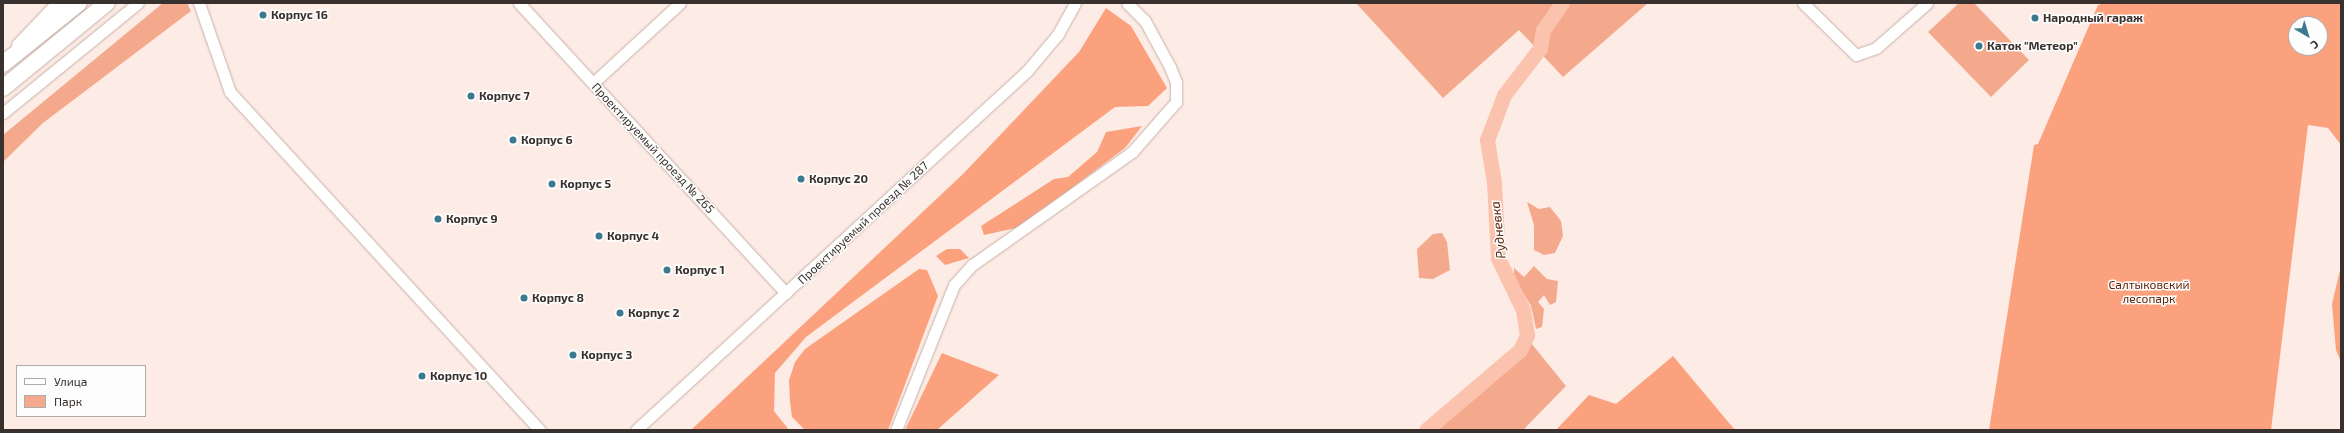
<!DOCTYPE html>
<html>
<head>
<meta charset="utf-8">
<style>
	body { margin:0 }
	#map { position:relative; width:2344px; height:433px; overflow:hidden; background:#fdece5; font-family:"Exo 2",sans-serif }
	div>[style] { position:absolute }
	.green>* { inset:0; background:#f4a98c }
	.forest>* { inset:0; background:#fca17d }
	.river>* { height:15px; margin:-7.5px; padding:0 7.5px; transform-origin:7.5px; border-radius:7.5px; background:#fbc3ad }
	.roads { filter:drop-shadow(0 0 1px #c5b1a9) drop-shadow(0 0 1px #c5b1a9) }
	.minor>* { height:11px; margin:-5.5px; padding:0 5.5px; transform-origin:5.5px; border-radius:5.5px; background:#fff }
	.major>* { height:13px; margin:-6.5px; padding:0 6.5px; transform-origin:6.5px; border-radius:6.5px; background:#fff }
	.highway>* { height:16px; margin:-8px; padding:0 8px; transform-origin:8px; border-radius:8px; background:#fff }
	.dots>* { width:11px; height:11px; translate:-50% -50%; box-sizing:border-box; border:2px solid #fdfdfd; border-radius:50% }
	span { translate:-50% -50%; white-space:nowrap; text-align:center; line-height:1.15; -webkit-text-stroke:3px #fdfdfd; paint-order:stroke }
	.poi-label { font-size:12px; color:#39312e; font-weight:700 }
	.left { translate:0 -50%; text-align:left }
	.street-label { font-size:12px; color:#39312e }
	.park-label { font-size:12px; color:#5c240b }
	.water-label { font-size:13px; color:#571f05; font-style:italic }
	.frame { position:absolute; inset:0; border:4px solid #39312e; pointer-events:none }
	.legend { position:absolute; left:16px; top:365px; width:130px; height:52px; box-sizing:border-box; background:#fdfdfd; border:1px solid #afabaa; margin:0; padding:5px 7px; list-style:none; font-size:12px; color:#39312e }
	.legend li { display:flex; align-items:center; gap:8px; height:20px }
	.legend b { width:20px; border:1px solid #afabaa }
	.north { position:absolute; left:2288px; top:16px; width:40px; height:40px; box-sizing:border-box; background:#fdfdfd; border:1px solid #afabaa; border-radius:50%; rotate:142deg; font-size:11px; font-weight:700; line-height:16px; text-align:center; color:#39312e }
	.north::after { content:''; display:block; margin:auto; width:14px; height:18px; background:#3a798e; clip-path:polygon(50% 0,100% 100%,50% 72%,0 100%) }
</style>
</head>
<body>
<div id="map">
	<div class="green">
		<i style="clip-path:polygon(163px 3px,187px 3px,191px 11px,43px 123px,3px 162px,3px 135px)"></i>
		<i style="clip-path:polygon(1356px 3px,1648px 3px,1563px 77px,1519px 30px,1443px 98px)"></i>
		<i style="clip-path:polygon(1959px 3px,1974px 3px,2029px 60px,1991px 97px,1928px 32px)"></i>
		<i style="clip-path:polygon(1527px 202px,1539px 209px,1550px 207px,1561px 221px,1563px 236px,1555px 253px,1544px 255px,1534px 250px,1534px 225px)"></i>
		<i style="clip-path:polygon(1442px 233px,1447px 242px,1450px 270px,1433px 279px,1419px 278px,1417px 249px,1433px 234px)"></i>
		<i style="clip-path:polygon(1534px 266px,1547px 279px,1558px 281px,1556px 302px,1550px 305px,1544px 295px,1538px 302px,1544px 309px,1542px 327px,1536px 329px,1531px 306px,1514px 278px,1514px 268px,1524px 277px)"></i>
		<i style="clip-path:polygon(1531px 343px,1566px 386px,1523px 430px,1438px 430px,1502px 375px)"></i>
	</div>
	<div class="forest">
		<i style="clip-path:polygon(evenodd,2105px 3px,2341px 3px,2341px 145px,2328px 128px,2308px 125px,2271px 430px,1989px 430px,2034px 145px,2038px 144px,2098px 5px,2105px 3px,2296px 24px,2320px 24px,2320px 48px,2296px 48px,2296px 24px)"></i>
		<i style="clip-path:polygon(1106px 8px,1131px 26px,1167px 88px,1148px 106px,1115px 107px,806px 337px,775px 373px,774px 411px,789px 430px,691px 430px,963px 174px,1079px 52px)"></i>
		<i style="clip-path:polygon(1142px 126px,1125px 148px,1020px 227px,984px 235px,981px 226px,1054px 179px,1068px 177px,1097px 152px,1106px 132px)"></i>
		<i style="clip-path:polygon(947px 249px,960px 249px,969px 258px,945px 265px,936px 256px)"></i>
		<i style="clip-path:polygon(2341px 266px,2341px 362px,2336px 350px,2332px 304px)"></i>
		<i style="clip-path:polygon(919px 269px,927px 270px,938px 296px,888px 430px,805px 430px,792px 417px,790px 402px,789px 380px,795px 362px,805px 349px)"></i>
		<i style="clip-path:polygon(942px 353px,999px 375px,937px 430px,905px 430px)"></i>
		<i style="clip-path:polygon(1673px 356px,1735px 430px,1556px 430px,1589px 395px,1616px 404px)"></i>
	</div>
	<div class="river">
		<i style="left:1426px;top:430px;width:123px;rotate:-40.4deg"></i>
		<i style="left:1520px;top:350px;width:17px;rotate:-65deg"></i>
		<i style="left:1527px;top:335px;width:25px;rotate:-99deg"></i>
		<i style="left:1523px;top:310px;width:58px;rotate:-115.7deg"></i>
		<i style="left:1498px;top:258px;width:76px;rotate:-93deg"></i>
		<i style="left:1494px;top:182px;width:43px;rotate:-99.5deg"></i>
		<i style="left:1487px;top:140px;width:48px;rotate:-69.3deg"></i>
		<i style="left:1504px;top:95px;width:59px;rotate:-52.5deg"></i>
		<i style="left:1540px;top:48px;width:18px;rotate:-81deg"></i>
		<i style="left:1543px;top:30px;width:33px;rotate:-55deg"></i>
	</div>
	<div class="roads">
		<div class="minor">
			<i style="left:199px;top:3px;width:94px;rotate:70.8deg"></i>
			<i style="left:230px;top:92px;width:459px;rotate:47.5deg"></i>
			<i style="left:519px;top:3px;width:394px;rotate:47.4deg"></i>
			<i style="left:1803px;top:3px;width:74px;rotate:44.5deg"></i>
			<i style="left:1856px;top:55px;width:21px;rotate:-19deg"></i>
			<i style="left:1876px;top:48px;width:68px;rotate:-41.4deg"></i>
			<i style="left:593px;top:83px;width:118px;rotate:-42.6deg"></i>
			<i style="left:3px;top:113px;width:174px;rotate:-39.2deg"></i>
			<i style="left:636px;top:430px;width:531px;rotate:-42.56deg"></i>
			<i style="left:1027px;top:71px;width:48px;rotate:-50deg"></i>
			<i style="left:1058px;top:34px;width:35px;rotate:-61deg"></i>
			<i style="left:896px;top:430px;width:156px;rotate:-68.2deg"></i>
			<i style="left:954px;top:285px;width:27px;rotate:-48deg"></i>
			<i style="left:972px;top:265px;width:196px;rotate:-35.2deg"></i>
			<i style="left:1132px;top:152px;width:67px;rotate:-48.7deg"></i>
			<i style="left:1176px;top:102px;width:20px;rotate:-90deg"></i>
			<i style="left:1176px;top:82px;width:16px;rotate:-112deg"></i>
			<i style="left:1170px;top:67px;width:52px;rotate:-118.5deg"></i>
			<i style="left:1145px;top:21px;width:25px;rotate:-135deg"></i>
		</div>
		<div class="major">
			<i style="left:18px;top:45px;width:58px;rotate:-46.4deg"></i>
		</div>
		<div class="highway">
			<i style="left:3px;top:64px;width:97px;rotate:-38.8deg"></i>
			<i style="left:3px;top:88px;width:134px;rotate:-39.3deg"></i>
		</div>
	</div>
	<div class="dots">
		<i style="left:263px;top:15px;background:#3a798e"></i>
		<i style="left:2035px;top:18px;background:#3a798e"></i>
		<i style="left:1979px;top:46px;background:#3a798e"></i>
		<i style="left:471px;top:96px;background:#3a798e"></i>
		<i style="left:513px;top:140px;background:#3a798e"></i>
		<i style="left:801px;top:179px;background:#3a798e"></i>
		<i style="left:552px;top:184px;background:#3a798e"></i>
		<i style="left:438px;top:219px;background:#3a798e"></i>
		<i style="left:599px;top:236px;background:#3a798e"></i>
		<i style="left:667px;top:270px;background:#3a798e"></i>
		<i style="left:524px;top:298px;background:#3a798e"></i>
		<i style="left:620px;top:313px;background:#3a798e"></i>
		<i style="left:573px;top:355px;background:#3a798e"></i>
		<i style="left:422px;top:376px;background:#3a798e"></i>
	</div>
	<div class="poi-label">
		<span class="left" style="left:271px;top:15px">Корпус 16</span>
		<span class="left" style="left:2043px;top:18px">Народный гараж</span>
		<span class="left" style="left:1987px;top:46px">Каток "Метеор"</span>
		<span class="left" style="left:479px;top:96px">Корпус 7</span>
		<span class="left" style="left:521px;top:140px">Корпус 6</span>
		<span class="left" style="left:809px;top:179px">Корпус 20</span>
		<span class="left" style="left:560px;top:184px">Корпус 5</span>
		<span class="left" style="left:446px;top:219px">Корпус 9</span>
		<span class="left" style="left:607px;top:236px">Корпус 4</span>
		<span class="left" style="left:675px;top:270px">Корпус 1</span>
		<span class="left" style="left:532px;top:298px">Корпус 8</span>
		<span class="left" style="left:628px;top:313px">Корпус 2</span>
		<span class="left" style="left:581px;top:355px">Корпус 3</span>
		<span class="left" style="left:430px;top:376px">Корпус 10</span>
	</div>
	<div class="street-label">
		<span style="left:653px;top:148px;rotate:47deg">Проектируемый проезд № 265</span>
		<span style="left:863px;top:223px;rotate:-43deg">Проектируемый проезд № 287</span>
	</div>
	<div class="park-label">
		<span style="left:2149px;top:292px">Салтыковский<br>лесопарк</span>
	</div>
	<div class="water-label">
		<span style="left:1498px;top:230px;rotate:-96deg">Рудневка</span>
	</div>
	<div class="frame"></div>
	<ul class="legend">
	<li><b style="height:5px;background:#fff"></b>Улица</li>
	<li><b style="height:11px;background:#f4a98c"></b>Парк</li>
	</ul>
	<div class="north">С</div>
</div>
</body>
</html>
